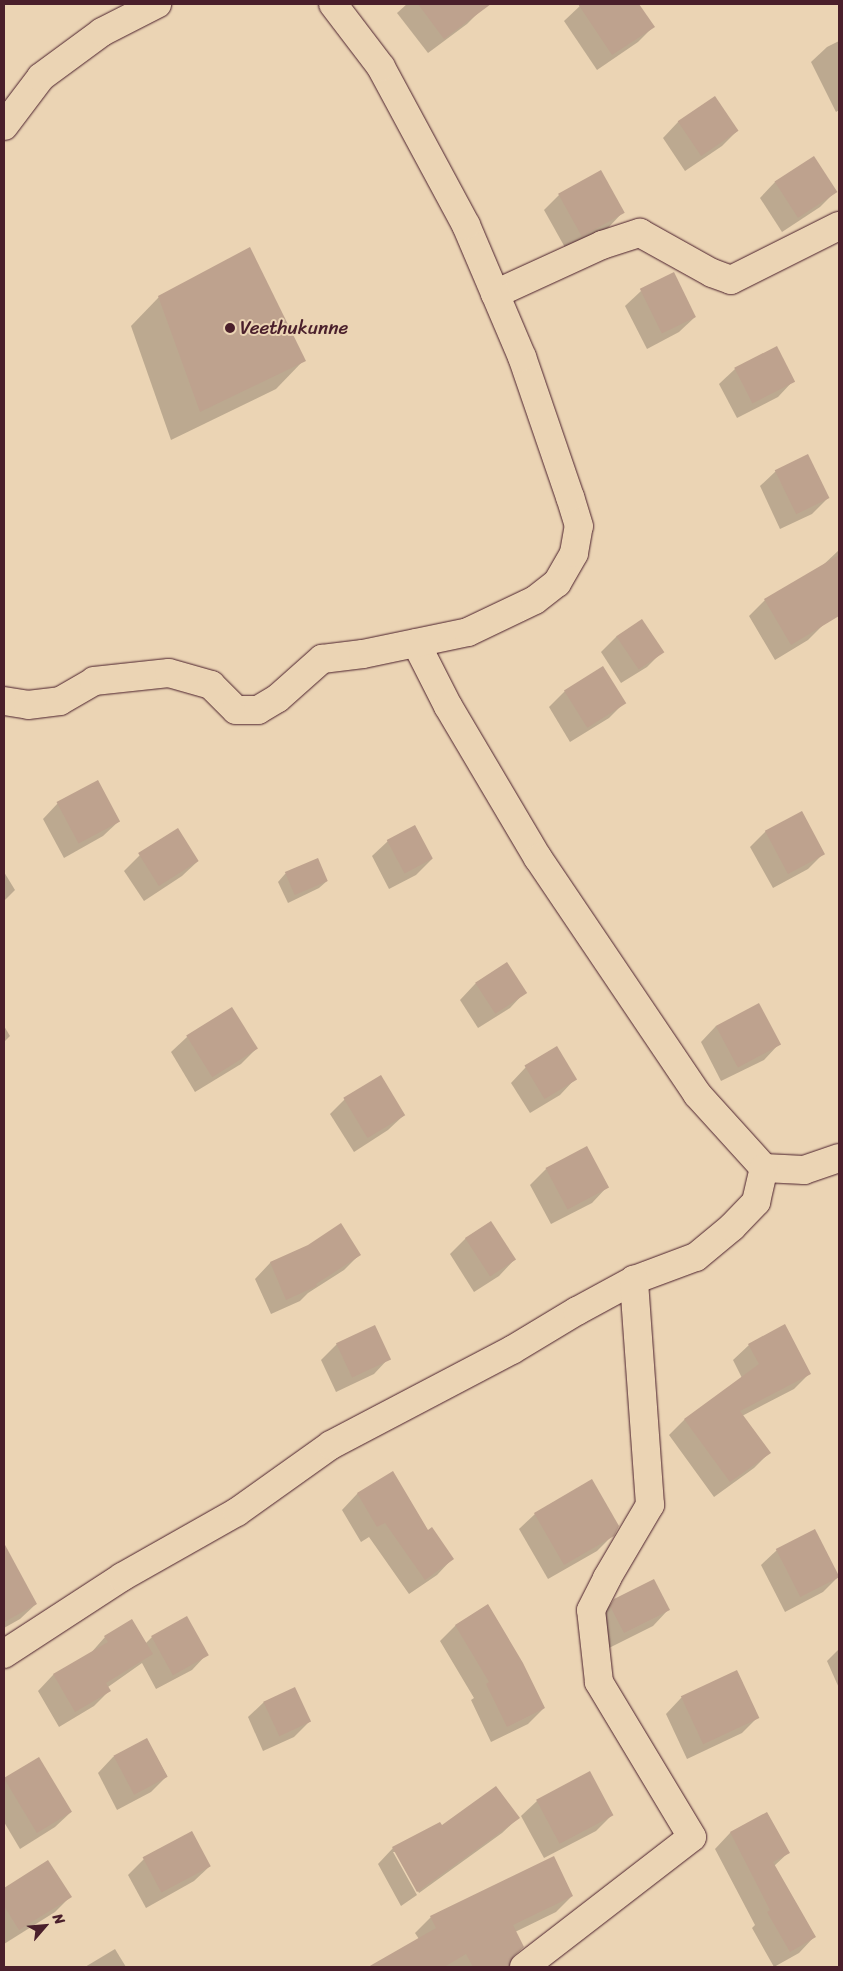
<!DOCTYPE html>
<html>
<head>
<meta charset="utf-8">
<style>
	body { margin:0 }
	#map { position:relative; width:843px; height:1971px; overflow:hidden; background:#ebd4b4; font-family:Sriracha,sans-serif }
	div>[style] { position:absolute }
	.shadow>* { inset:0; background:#0003 }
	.building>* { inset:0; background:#bea28e; transform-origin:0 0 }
	.roads { filter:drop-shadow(0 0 1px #4a1f2b) drop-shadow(0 0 1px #4a1f2b) }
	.minor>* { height:28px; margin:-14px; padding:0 14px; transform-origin:14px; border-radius:14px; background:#ebd4b4 }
	.dots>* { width:14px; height:14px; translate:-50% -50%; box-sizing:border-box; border:2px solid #ebd4b4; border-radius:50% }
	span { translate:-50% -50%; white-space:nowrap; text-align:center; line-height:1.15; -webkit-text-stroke:4px #ebd4b4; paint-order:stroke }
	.poi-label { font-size:19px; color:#4a1f2b }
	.left { translate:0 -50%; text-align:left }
	.frame { position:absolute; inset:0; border:5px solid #4a1f2b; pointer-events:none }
	.north { position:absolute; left:20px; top:1901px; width:50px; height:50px; -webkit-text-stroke:4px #ebd4b4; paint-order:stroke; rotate:63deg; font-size:14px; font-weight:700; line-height:20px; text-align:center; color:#4a1f2b }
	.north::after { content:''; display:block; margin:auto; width:18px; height:22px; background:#4a1f2b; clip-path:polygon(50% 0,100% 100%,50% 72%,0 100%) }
</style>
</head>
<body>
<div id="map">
	<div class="shadow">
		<i style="clip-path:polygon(407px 4px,478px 4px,482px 9px,467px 24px,428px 53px,397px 13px)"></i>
		<i style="clip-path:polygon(582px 4px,638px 4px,653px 27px,638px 42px,597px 70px,564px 21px)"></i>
		<i style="clip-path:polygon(839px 41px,839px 110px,836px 112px,811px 62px,827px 47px)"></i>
		<i style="clip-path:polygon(678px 122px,737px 131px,722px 146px,685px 171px,663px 138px)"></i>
		<i style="clip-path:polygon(775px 182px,835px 192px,820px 207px,782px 232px,760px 198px)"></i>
		<i style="clip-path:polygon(559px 195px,623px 212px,608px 228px,567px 251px,544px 210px)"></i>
		<i style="clip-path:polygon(641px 291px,695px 317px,679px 332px,647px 349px,625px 306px)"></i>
		<i style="clip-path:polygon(159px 297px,304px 360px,276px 389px,171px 440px,131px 326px)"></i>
		<i style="clip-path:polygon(735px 369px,793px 381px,778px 397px,737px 418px,719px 384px)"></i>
		<i style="clip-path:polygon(776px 471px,828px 498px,812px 514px,780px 529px,760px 486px)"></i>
		<i style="clip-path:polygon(839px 550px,839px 605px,818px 615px,824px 624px,808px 640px,775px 660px,749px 616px,765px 600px,821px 567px)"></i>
		<i style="clip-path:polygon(617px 636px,662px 652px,647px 667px,621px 683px,601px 652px)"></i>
		<i style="clip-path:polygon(603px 668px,624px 703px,609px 718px,570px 742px,549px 707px,565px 691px)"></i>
		<i style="clip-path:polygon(58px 803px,119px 821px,103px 836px,64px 858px,43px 819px)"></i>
		<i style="clip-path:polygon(766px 831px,823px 854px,808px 869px,773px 888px,750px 847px)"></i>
		<i style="clip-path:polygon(388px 841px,432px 859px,416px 875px,389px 889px,372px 856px)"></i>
		<i style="clip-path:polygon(140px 855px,198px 861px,182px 876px,144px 901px,124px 871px)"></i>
		<i style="clip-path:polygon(317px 859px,327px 881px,319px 888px,288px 903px,278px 882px,285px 874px)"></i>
		<i style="clip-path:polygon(4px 872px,15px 890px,4px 901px)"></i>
		<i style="clip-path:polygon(507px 964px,525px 992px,510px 1008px,478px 1028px,460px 1000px,475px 984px)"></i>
		<i style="clip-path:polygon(4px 1026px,10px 1036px,4px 1042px)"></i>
		<i style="clip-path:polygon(716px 1026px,779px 1044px,764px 1060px,721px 1081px,701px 1042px)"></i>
		<i style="clip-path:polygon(187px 1037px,256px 1049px,241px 1064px,195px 1092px,171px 1052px)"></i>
		<i style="clip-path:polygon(526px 1067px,575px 1079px,560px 1095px,530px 1113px,511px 1083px)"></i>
		<i style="clip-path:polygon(345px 1099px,404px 1115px,388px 1130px,354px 1152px,330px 1114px)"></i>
		<i style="clip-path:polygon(546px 1169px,607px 1187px,592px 1203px,551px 1224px,530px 1185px)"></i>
		<i style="clip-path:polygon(466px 1238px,514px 1260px,499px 1276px,474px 1292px,450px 1254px)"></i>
		<i style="clip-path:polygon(308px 1246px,359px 1255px,344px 1270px,308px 1293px,300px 1301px,271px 1314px,255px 1279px,270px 1263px)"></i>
		<i style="clip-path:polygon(337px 1344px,389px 1358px,374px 1374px,336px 1392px,321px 1360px)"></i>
		<i style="clip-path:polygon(749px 1345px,810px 1373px,794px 1389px,742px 1416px,769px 1453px,754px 1468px,714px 1497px,669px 1435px,684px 1420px,742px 1378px,733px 1360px)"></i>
		<i style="clip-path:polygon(393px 1473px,428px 1532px,452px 1559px,437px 1575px,409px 1594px,369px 1537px,361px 1542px,342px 1510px,357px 1494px)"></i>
		<i style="clip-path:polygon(535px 1514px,613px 1535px,597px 1551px,548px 1579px,519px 1529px)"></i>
		<i style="clip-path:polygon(777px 1550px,838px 1577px,823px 1592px,785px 1612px,761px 1565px)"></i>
		<i style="clip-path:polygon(13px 1563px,36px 1604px,20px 1619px,4px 1628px,4px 1568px)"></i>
		<i style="clip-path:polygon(615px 1600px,668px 1610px,653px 1626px,609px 1648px,599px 1616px)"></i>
		<i style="clip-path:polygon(488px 1606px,544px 1708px,528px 1724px,491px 1742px,471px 1700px,474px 1698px,440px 1641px,455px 1626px)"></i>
		<i style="clip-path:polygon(105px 1637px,145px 1644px,152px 1637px,207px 1654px,192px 1670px,156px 1689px,142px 1663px,108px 1687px,110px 1690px,94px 1706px,59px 1727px,38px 1691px,53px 1675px,90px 1654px)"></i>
		<i style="clip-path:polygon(839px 1649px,839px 1688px,827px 1661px)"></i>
		<i style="clip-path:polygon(736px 1672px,758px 1717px,742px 1733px,687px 1759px,666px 1714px,681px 1698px)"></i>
		<i style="clip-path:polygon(264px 1702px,309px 1722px,294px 1737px,263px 1751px,248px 1717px)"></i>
		<i style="clip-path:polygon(147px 1740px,167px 1776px,151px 1792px,117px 1810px,98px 1773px,113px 1757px)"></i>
		<i style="clip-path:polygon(39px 1759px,71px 1812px,55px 1827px,20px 1849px,4px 1822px,4px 1779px)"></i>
		<i style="clip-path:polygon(537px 1801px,612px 1815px,596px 1831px,544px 1858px,521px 1816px)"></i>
		<i style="clip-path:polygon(767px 1813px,788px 1853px,774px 1866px,814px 1937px,799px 1953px,774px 1967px,752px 1928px,755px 1925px,715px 1849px,730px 1833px)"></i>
		<i style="clip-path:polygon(518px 1818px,502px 1833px,419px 1893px,396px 1852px,393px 1852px,417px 1895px,401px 1906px,378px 1864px,393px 1848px,441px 1827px)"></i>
		<i style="clip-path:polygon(144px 1859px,210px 1866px,194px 1881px,146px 1908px,128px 1875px)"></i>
		<i style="clip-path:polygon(48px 1862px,70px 1897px,55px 1912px,4px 1944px,4px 1890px)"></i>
		<i style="clip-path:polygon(572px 1896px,556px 1912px,515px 1932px,523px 1947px,509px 1961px,508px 1967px,380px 1967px,392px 1954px,419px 1939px,415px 1933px,431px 1917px)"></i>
		<i style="clip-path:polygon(115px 1949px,126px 1967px,85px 1967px)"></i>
	</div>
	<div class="building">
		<i style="clip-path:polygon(418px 4px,491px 4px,444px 39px)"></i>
		<i style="clip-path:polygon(578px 4px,639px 4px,655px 27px,612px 55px)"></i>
		<i style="left:715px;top:96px;width:42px;height:45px;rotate:56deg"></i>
		<i style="left:814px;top:156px;width:43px;height:47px;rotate:57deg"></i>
		<i style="left:601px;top:170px;width:49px;height:49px;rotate:61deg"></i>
		<i style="clip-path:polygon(250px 247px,306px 361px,200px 412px,158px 296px)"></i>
		<i style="left:674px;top:272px;width:50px;height:38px;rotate:64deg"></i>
		<i style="left:777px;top:346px;width:40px;height:48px;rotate:63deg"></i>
		<i style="left:808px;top:454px;width:49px;height:37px;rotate:64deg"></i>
		<i style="clip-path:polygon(839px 555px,839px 616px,791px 645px,764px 599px)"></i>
		<i style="left:642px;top:619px;width:40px;height:31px;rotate:56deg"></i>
		<i style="left:603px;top:666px;width:44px;height:46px;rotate:58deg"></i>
		<i style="left:98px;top:780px;width:47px;height:47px;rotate:62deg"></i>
		<i style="left:802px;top:811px;width:49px;height:42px;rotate:62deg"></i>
		<i style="left:415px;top:825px;width:38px;height:32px;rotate:62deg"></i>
		<i style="left:178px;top:828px;width:39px;height:47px;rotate:58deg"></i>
		<i style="left:318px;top:858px;width:25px;height:36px;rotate:67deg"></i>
		<i style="left:507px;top:962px;width:37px;height:38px;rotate:57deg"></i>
		<i style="left:759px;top:1003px;width:47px;height:49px;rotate:62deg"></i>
		<i style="left:232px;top:1007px;width:49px;height:54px;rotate:58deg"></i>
		<i style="left:557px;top:1046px;width:39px;height:38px;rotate:59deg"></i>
		<i style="left:381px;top:1075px;width:47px;height:44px;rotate:59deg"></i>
		<i style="left:587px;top:1146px;width:47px;height:47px;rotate:62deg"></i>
		<i style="left:491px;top:1221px;width:46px;height:31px;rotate:57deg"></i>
		<i style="clip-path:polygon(341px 1223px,361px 1255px,316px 1284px,317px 1286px,286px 1300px,270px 1262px,308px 1245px)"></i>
		<i style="clip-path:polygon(785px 1324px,811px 1374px,740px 1411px,771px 1453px,730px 1482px,684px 1419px,759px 1364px,748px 1344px)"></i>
		<i style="left:375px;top:1325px;width:38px;height:43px;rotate:65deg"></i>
		<i style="clip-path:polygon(393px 1471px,428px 1530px,432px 1527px,454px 1559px,425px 1580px,385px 1523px,377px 1527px,357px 1493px)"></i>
		<i style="clip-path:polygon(592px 1479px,619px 1526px,614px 1536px,564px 1565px,534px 1513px)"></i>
		<i style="left:815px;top:1529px;width:54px;height:44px;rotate:63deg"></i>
		<i style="clip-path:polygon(4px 1543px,37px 1604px,4px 1622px)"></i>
		<i style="clip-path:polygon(654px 1579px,670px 1610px,624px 1633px,610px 1606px,614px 1599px)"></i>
		<i style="clip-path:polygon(488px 1604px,523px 1663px,545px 1708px,507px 1727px,486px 1684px,489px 1682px,455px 1625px)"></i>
		<i style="left:187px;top:1616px;width:45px;height:41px;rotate:61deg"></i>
		<i style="clip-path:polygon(132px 1619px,153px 1654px,106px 1683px,111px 1691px,75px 1712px,53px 1674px,108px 1642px,104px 1636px)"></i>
		<i style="left:737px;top:1670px;width:53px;height:62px;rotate:65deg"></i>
		<i style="left:295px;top:1687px;width:38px;height:35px;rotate:65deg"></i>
		<i style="left:147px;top:1738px;width:44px;height:38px;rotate:62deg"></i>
		<i style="left:39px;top:1757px;width:64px;height:41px;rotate:59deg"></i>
		<i style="left:590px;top:1771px;width:50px;height:61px;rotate:62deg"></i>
		<i style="clip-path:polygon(496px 1786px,520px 1818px,417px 1892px,392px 1847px,440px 1822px,442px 1825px)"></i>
		<i style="clip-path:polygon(767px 1812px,790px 1853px,773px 1862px,816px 1937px,790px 1952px,767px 1912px,770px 1910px,730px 1832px)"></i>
		<i style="left:192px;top:1831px;width:40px;height:56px;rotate:62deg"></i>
		<i style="clip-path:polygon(554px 1856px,573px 1896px,513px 1925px,524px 1947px,514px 1955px,509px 1967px,473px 1967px,466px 1954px,444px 1967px,368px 1967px,436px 1928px,430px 1916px)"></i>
		<i style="clip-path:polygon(48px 1860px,72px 1897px,19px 1930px,4px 1906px,4px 1888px)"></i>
	</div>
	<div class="roads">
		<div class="minor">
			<i style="left:4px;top:126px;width:61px;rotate:-52.9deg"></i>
			<i style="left:41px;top:77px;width:76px;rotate:-36.4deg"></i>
			<i style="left:102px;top:32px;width:62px;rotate:-27deg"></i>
			<i style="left:495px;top:294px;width:118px;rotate:-24.6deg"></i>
			<i style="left:602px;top:245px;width:40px;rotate:-18deg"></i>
			<i style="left:640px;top:233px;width:82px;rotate:29.1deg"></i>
			<i style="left:712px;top:273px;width:20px;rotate:20deg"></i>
			<i style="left:731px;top:280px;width:121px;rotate:-26.6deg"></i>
			<i style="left:416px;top:643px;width:71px;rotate:63.1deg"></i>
			<i style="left:448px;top:706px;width:177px;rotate:59.4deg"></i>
			<i style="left:538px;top:858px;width:285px;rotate:56deg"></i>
			<i style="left:697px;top:1094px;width:100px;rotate:47.8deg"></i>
			<i style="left:764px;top:1168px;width:40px;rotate:2.9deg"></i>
			<i style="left:804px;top:1170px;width:37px;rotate:-19deg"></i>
			<i style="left:4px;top:701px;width:24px;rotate:9deg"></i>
			<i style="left:28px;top:705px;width:32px;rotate:-7deg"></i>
			<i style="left:60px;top:701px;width:39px;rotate:-30deg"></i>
			<i style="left:94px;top:681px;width:75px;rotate:-6.1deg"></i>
			<i style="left:169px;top:673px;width:44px;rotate:15.9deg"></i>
			<i style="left:211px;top:685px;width:35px;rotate:45deg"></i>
			<i style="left:236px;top:710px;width:22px"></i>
			<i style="left:258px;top:710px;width:23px;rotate:-31deg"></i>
			<i style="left:278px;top:698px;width:59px;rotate:-41.6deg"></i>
			<i style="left:322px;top:659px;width:41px;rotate:-7deg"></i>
			<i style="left:363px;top:654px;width:107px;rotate:-11.8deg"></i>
			<i style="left:468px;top:632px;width:74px;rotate:-25.5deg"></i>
			<i style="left:535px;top:600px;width:28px;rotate:-38deg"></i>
			<i style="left:557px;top:583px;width:34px;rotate:-60deg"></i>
			<i style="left:574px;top:553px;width:27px;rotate:-80deg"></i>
			<i style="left:579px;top:526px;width:30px;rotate:-107deg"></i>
			<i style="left:570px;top:497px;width:148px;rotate:-108.9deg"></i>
			<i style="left:522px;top:357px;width:143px;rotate:-113deg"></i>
			<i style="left:466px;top:225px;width:179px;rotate:-118.3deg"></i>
			<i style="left:381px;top:67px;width:79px;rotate:-127.3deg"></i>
			<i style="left:4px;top:1654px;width:141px;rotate:-33.1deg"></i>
			<i style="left:122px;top:1577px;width:132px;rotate:-29.5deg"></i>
			<i style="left:237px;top:1512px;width:115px;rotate:-35.5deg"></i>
			<i style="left:331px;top:1445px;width:204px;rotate:-27.7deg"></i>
			<i style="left:512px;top:1350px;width:76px;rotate:-31deg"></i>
			<i style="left:577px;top:1311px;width:65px;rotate:-28.5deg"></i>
			<i style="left:634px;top:1280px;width:66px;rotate:-20.4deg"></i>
			<i style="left:696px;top:1257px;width:47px;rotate:-39.8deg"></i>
			<i style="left:732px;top:1227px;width:35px;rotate:-46deg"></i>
			<i style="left:756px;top:1202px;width:35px;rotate:-77deg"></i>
			<i style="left:524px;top:1967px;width:212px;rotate:-37.7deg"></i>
			<i style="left:692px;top:1837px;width:181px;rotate:-121deg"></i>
			<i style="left:599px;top:1682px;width:72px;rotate:-96.3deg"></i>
			<i style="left:591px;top:1610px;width:36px;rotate:-63deg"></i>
			<i style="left:607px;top:1578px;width:85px;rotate:-59.5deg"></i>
			<i style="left:650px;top:1505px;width:226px;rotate:-94.1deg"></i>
		</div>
	</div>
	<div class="dots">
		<i style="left:230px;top:328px;background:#4a1f2b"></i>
	</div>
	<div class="poi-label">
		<span class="left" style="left:240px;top:328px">Veethukunne</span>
	</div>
	<div class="frame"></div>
	<div class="north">N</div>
</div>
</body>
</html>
